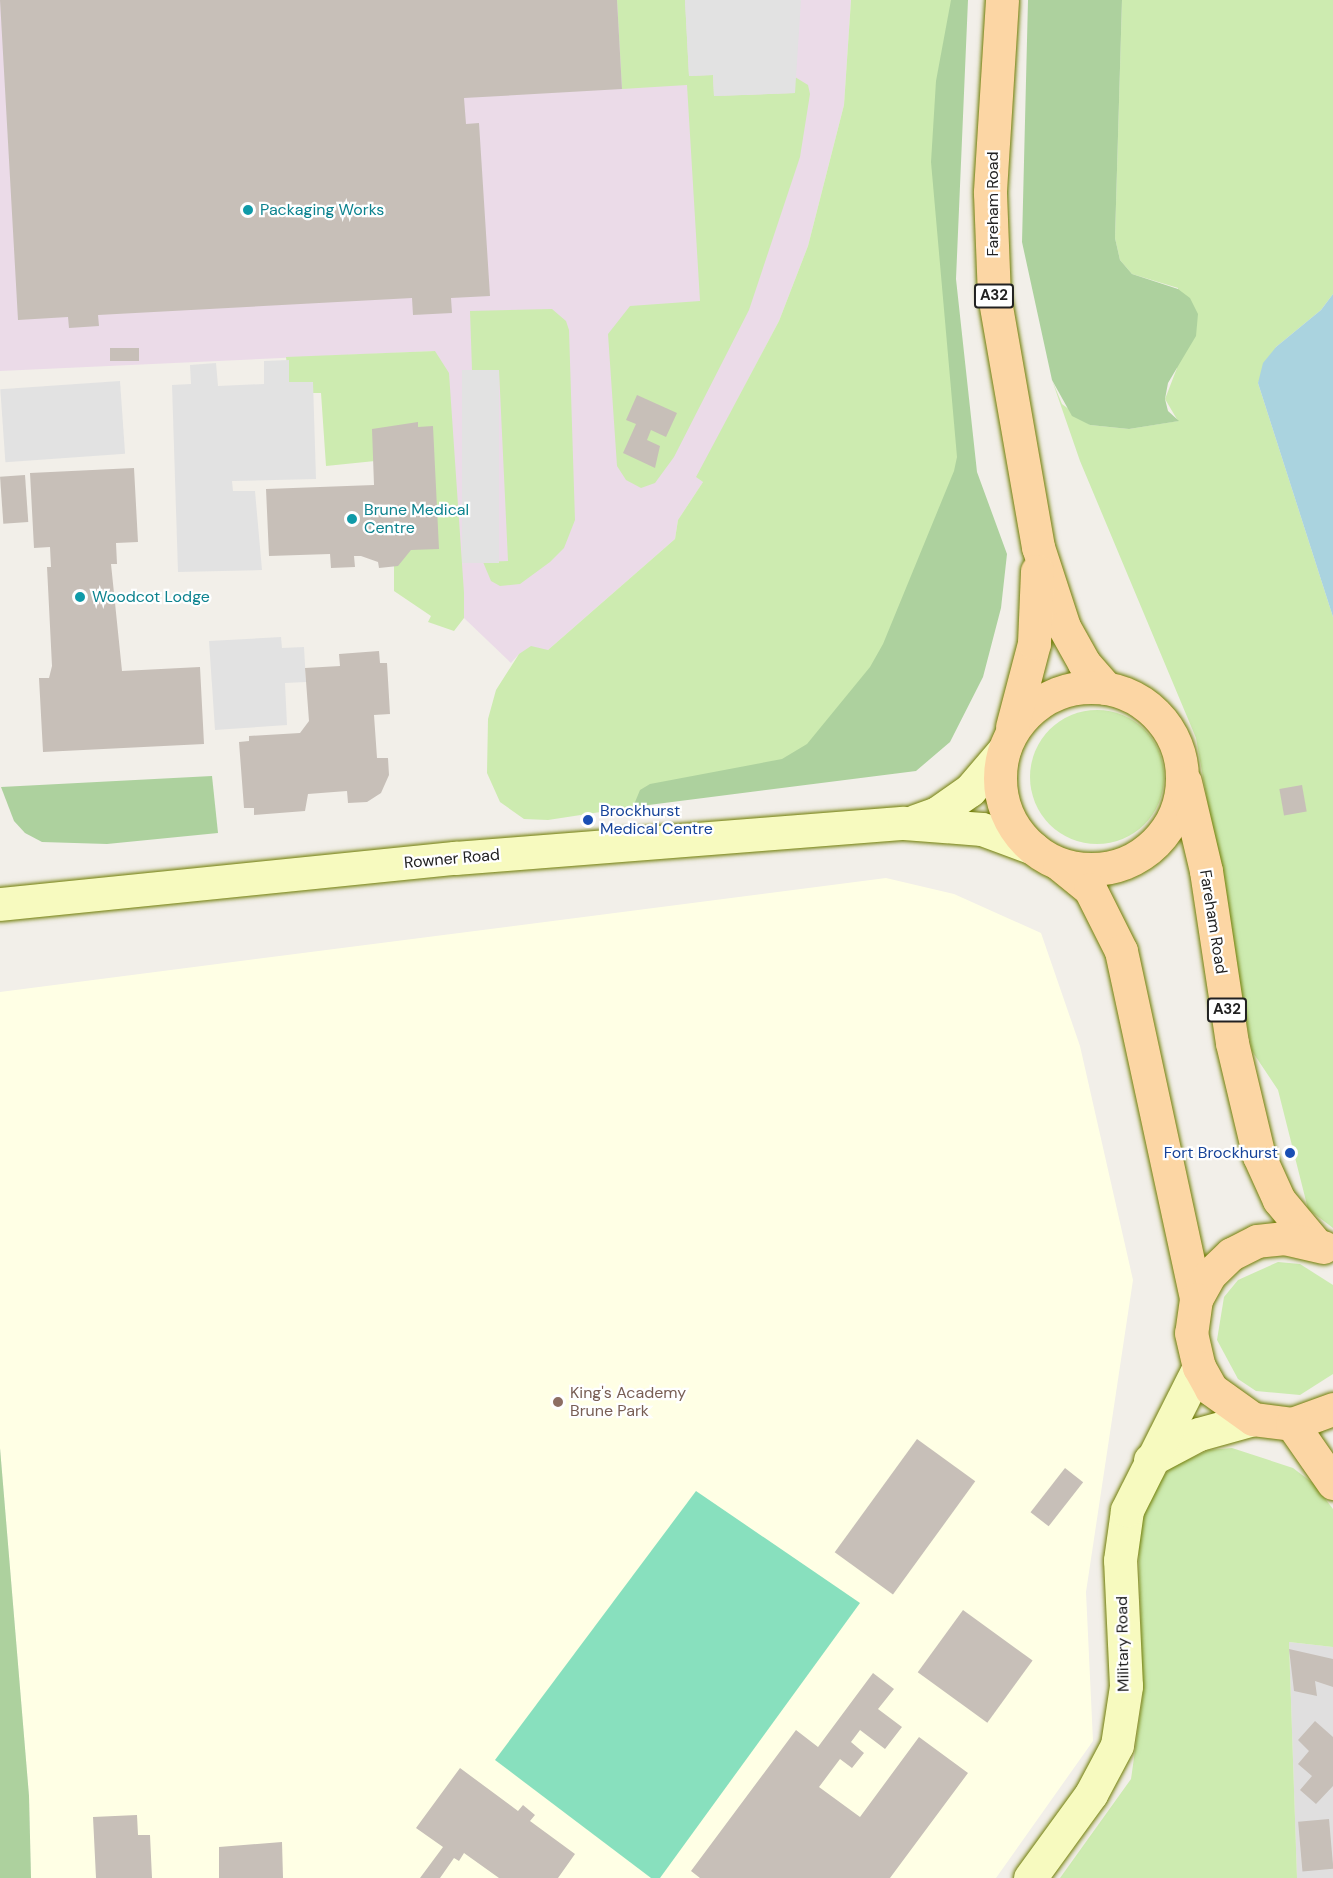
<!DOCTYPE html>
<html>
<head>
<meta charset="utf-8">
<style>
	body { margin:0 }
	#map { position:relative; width:1333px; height:1878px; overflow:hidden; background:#f2efe9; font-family:"DM Sans",sans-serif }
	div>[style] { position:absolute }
	.residential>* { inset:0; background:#e0dfdf }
	.industrial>* { inset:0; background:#ebdbe8 }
	.education>* { inset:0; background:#ffffe5 }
	.grass>* { inset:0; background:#cdebb0 }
	.round { border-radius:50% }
	.forest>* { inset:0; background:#add19e }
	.pitch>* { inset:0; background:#88e0be }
	.parking>* { inset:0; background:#e2e2e2; transform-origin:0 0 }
	.water>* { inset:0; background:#aad3df }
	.building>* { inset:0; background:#c7bfb8; transform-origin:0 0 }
	.roads { filter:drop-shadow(0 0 2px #707d05) drop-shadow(0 0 2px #707d05) }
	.secondary>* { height:33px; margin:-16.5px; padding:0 16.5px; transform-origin:16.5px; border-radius:16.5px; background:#f7fabf }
	.primary>* { height:33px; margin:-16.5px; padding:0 16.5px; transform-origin:16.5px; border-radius:16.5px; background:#fcd6a4 }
	.primary>.ring { margin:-16.5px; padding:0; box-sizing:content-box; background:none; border:33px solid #fcd6a4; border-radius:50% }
	.dots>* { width:16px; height:16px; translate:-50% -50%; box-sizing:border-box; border:3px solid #fff; border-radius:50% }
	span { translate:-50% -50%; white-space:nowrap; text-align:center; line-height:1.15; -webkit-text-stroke:4.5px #fff; paint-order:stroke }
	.shield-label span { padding:2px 4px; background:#fff; border:2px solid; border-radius:4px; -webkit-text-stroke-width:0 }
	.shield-label { font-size:15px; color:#222; font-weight:700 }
	.street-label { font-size:16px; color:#222 }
	.culture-label { font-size:16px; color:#0d838f }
	.left { translate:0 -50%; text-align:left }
	.transit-label { font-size:16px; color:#164399 }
	.right { translate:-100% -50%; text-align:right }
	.education-label { font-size:16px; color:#785e54 }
</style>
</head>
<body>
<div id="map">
	<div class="residential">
		<i style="clip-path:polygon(1289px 1642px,1333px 1647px,1333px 1878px,1297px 1878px)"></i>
	</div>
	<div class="industrial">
		<i style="clip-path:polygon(0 0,851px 0,844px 105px,808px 246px,779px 321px,697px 477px,703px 482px,678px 520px,675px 539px,548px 650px,519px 654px,511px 663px,464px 618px,435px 351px,0 371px)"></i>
	</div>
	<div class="education">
		<i style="clip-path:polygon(886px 878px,954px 894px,1041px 933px,1080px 1046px,1133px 1280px,1086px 1592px,1093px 1741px,996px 1878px,31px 1878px,29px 1796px,0 1448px,0 992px)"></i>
	</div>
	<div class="grass">
		<i style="clip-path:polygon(617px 0,685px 0,689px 76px,713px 75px,714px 96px,795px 93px,795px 77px,808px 85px,810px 94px,800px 157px,749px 310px,674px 457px,655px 483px,641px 488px,626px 480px,617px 466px,608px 334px,630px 306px,700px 301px,687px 85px,622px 89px)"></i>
		<i style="clip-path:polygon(851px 0,959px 0,940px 62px,966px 469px,876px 673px,805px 760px,633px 807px,548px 820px,524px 819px,500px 802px,487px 773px,488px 719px,496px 690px,519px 654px,531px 646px,548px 650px,675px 539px,678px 520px,703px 482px,696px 477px,779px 321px,808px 246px,844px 105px)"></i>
		<i style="clip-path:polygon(1122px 0,1333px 0,1333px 294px,1321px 310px,1276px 347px,1258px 383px,1333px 617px,1333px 1228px,1308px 1209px,1278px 1090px,1252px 1051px,1196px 738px,1080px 461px,1052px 380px,1062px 404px,1090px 425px,1129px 429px,1178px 421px,1165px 399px,1177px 368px,1178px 288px,1132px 274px,1120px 260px,1115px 238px)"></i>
		<i style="clip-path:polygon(552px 309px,566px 321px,569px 330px,575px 520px,564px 548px,550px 562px,520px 584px,500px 586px,491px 581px,483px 562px,508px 561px,499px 370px,472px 370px,470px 311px)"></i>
		<i style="clip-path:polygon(435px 351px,449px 373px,464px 593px,464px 618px,454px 631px,428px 622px,431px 616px,394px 591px,394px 539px,375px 461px,326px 466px,321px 393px,313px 393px,312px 382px,289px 382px,286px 357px)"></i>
		<i class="round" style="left:1030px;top:710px;width:134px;height:134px"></i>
		<i style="clip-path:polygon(1278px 1262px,1300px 1264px,1333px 1285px,1333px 1374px,1300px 1395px,1256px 1391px,1238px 1379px,1217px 1340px,1224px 1297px,1238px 1280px)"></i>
		<i style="clip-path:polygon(1232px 1448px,1293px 1468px,1314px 1484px,1333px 1509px,1333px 1647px,1289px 1642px,1297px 1878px,1060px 1878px,1131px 1779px,1143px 1694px,1138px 1527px,1157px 1483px,1172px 1467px,1209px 1450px)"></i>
	</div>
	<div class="forest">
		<i style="clip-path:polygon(951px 0,968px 0,956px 279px,977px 472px,1007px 554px,1001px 608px,983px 677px,950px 742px,916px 771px,633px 807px,640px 790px,650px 784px,782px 759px,807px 744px,870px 667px,883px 644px,954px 471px,957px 457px,931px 162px,936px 81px)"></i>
		<i style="clip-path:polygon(1028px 0,1122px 0,1115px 238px,1120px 260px,1132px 274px,1178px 289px,1190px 298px,1198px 314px,1196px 336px,1168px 383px,1165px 399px,1168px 411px,1179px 421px,1129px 429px,1090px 425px,1072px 416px,1052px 380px,1022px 242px)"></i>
		<i style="clip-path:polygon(212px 776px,218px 833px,107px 844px,42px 842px,25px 833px,14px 821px,1px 787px)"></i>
		<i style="clip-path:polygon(0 1448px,29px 1796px,31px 1878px,0 1878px)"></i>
	</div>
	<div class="pitch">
		<i style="clip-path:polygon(696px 1491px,860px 1603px,660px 1878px,651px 1878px,495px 1760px)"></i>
	</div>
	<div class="parking">
		<i style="clip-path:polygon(685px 0,801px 0,795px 93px,714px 96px,713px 75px,689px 76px)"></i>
		<i style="clip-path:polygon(289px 360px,289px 382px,313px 382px,316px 479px,232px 481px,233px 491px,255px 491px,262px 570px,178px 572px,172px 385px,191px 384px,190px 365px,216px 363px,218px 386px,264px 384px,264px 361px)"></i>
		<i style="left:462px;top:370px;width:37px;height:193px"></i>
		<i style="left:120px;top:381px;width:73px;height:120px;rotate:86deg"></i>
		<i style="clip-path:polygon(281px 637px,282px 648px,304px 647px,306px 682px,285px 683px,287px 725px,215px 730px,209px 641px)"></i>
	</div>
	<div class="water">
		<i style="clip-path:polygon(1333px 294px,1333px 617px,1258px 383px,1263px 363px,1276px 347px,1321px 310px)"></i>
	</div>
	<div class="building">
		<i style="clip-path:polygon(0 0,617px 0,622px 89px,464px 98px,466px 124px,479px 123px,490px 296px,451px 298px,452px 313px,413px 315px,412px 298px,98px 315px,99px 326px,69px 328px,68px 317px,18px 320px)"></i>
		<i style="left:139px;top:348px;width:13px;height:29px;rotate:90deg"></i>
		<i style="clip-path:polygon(637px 395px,677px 413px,666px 437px,651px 430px,647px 440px,660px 446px,655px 468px,623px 453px,636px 424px,626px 420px)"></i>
		<i style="clip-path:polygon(418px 422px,418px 427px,433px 426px,439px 549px,411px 550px,398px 566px,379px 568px,378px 562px,361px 556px,354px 556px,355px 567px,331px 568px,330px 554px,269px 556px,266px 489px,374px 485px,372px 429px)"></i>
		<i style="clip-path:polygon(134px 468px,138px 542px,116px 543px,117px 564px,111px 564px,122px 671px,200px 667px,204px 744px,43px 752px,39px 678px,49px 678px,52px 666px,47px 567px,51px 567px,50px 547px,34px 548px,30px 473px)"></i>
		<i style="left:25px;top:475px;width:47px;height:25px;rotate:86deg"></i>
		<i style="clip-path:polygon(379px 651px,380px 663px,387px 663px,390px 714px,374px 715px,377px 758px,388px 758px,389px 775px,381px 793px,367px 802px,348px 803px,347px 791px,308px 794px,305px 811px,254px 815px,254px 808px,244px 808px,239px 742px,249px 741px,249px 736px,300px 733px,309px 721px,305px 668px,340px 666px,339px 654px)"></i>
		<i style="left:1302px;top:785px;width:27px;height:23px;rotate:80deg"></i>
		<i style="left:917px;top:1439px;width:72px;height:140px;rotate:36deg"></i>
		<i style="left:1065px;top:1468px;width:23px;height:56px;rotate:38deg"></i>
		<i style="left:963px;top:1610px;width:86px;height:77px;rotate:36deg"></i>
		<i style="clip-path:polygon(1289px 1649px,1333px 1659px,1333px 1687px,1315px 1681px,1317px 1696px,1294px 1691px)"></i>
		<i style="clip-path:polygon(873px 1673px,894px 1689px,878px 1709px,902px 1727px,885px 1749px,860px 1730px,851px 1742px,864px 1753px,852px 1768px,840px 1759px,819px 1787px,860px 1817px,919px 1737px,968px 1773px,890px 1878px,700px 1878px,691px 1871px,796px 1730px,818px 1747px)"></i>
		<i style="clip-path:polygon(1315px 1721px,1333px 1737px,1333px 1786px,1316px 1804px,1300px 1790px,1312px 1776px,1298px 1764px,1309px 1751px,1298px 1740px)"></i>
		<i style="clip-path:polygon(460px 1768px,518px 1811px,523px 1805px,535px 1815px,530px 1821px,575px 1854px,558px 1878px,499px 1878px,464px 1853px,459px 1861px,454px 1858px,440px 1878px,420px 1878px,443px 1847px,416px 1828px)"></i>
		<i style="clip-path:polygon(137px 1815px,138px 1835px,150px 1835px,152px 1878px,96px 1878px,93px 1817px)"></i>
		<i style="left:1329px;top:1819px;width:50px;height:31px;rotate:85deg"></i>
		<i style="clip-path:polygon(282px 1842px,283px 1878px,219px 1878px,219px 1847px)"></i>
	</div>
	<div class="roads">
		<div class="secondary">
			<i style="left:915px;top:821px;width:23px;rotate:-20deg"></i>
			<i style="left:937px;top:813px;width:40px;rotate:-34.9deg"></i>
			<i style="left:970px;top:790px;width:52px;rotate:-49.6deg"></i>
			<i style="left:0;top:904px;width:457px;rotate:-5.8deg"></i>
			<i style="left:455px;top:858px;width:450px;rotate:-4.5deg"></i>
			<i style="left:904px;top:823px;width:78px;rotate:4.4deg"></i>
			<i style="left:982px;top:829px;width:54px;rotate:20.4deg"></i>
			<i style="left:1150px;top:1460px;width:55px;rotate:-28deg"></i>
			<i style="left:1199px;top:1434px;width:56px;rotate:-15.5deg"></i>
			<i style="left:1030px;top:1878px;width:104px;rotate:-54deg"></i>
			<i style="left:1091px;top:1794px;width:55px;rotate:-62deg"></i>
			<i style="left:1117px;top:1745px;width:60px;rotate:-81.3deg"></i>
			<i style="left:1126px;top:1686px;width:126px;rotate:-92.7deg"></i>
			<i style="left:1120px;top:1560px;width:50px;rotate:-82deg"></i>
			<i style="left:1127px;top:1510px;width:160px;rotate:-63.3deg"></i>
		</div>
		<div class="primary">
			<i style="left:1002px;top:0;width:193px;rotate:93.6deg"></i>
			<i style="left:990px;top:193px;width:102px;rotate:87.8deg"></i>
			<i style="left:994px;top:295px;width:256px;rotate:80.1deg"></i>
			<i style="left:1038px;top:547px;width:84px;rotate:72deg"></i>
			<i style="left:1064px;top:627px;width:41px;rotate:60.9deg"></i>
			<i style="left:1084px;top:663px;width:33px;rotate:49deg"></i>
			<i class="ring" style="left:1000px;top:687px;width:149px;height:149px"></i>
			<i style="left:1012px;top:727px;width:87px;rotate:-75.3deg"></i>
			<i style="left:1034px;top:643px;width:72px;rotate:-87.6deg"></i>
			<i style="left:1185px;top:782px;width:91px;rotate:76.7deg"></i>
			<i style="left:1206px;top:871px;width:174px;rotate:81.4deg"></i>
			<i style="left:1232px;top:1043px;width:116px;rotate:76.6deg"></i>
			<i style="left:1259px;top:1156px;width:48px;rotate:65.6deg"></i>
			<i style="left:1279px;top:1200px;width:55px;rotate:50.2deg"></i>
			<i style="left:1059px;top:864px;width:40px;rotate:39deg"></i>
			<i style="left:1090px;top:889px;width:69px;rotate:63.4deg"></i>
			<i style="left:1121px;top:951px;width:356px;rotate:77.8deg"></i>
			<i style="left:1323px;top:1247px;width:39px;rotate:-167deg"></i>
			<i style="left:1285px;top:1238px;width:28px;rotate:174deg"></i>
			<i style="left:1257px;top:1241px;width:29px;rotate:153deg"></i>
			<i style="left:1231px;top:1254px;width:29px;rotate:136deg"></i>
			<i style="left:1210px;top:1274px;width:29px;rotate:119deg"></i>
			<i style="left:1196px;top:1299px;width:34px;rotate:98deg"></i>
			<i style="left:1191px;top:1333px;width:35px;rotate:77deg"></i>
			<i style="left:1199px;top:1367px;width:25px;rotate:61deg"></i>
			<i style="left:1211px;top:1389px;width:52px;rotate:35.5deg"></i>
			<i style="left:1253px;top:1419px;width:39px;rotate:7deg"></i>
			<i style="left:1292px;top:1424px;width:44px;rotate:-20.1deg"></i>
			<i style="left:1292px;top:1424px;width:72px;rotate:55.2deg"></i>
		</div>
	</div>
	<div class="dots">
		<i style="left:248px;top:210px;background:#0f9aa8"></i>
		<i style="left:352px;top:519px;background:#0f9aa8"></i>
		<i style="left:80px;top:597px;background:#0f9aa8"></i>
		<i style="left:588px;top:820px;background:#1a4fb4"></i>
		<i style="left:1290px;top:1153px;background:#1a4fb4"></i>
		<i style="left:558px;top:1402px;background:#8d6e63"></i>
	</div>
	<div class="shield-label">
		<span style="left:994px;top:296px">A32</span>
		<span style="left:1227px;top:1010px">A32</span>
	</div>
	<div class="street-label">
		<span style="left:993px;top:204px;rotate:-90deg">Fareham Road</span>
		<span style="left:452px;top:859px;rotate:-5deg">Rowner Road</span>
		<span style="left:1213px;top:922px;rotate:81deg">Fareham Road</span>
		<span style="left:1123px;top:1644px;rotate:-91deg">Military Road</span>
	</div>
	<div class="culture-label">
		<span class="left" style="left:260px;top:210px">Packaging Works</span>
		<span class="left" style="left:364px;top:519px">Brune Medical<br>Centre</span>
		<span class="left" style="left:92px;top:597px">Woodcot Lodge</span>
	</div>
	<div class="transit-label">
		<span class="left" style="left:600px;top:820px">Brockhurst<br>Medical Centre</span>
		<span class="right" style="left:1278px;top:1153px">Fort Brockhurst</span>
	</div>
	<div class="education-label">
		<span class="left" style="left:570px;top:1402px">King's Academy<br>Brune Park</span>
	</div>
</div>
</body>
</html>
